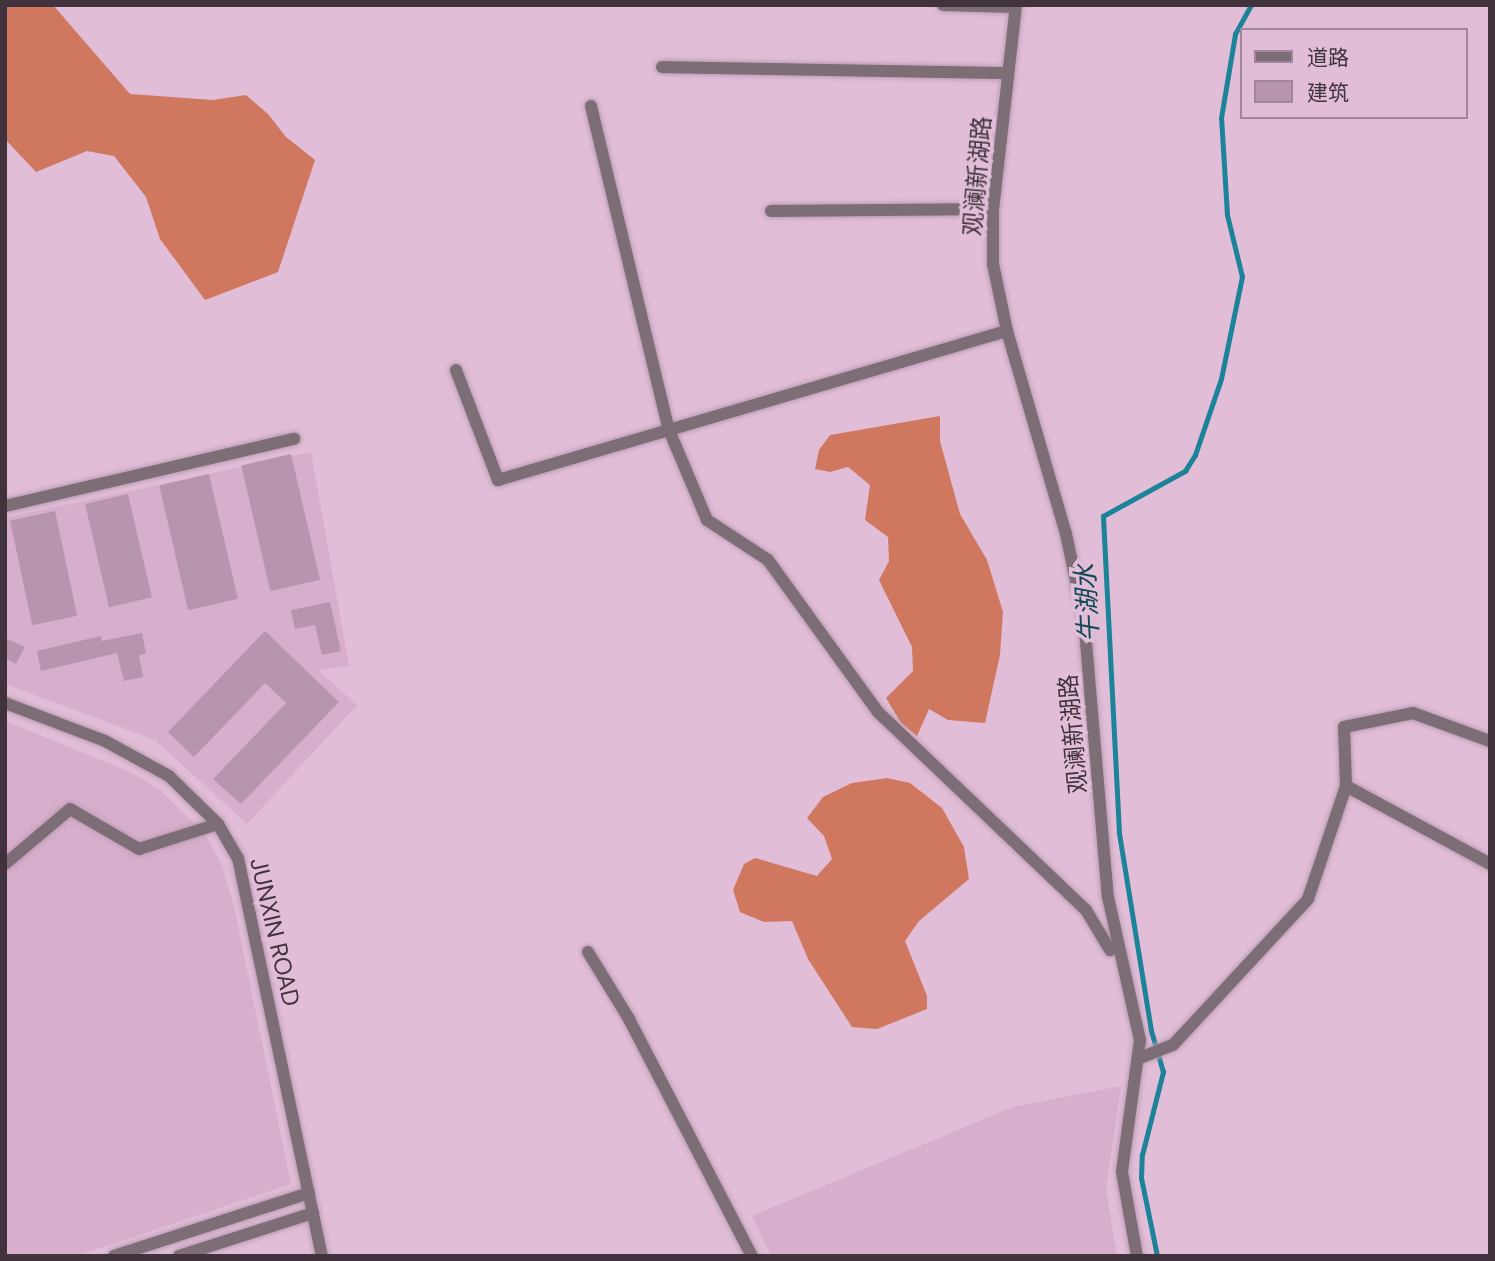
<!DOCTYPE html>
<html>
<head>
<meta charset="utf-8">
<style>
	body { margin:0 }
	#map { position:relative; width:1495px; height:1261px; overflow:hidden; background:#e1bdd7; font-family:"DM Sans","Noto Sans SC",sans-serif }
	div>[style] { position:absolute }
	.built>* { inset:0; background:#d7aecc }
	.forest>* { inset:0; background:#d0775f }
	.stream>* { height:4.5px; margin:-2.25px; padding:0 2.25px; transform-origin:2.25px; border-radius:2.25px; background:#1c8399 }
	.building>* { inset:0; background:#b795ae; transform-origin:0 0 }
	.roads { filter:drop-shadow(0 0 2px #bb9cb2) drop-shadow(0 0 2px #bb9cb2) }
	.minor>* { height:12px; margin:-6px; padding:0 6px; transform-origin:6px; border-radius:6px; background:#7c6d77 }
	span { translate:-50% -50%; white-space:nowrap; text-align:center; line-height:1.15; -webkit-text-stroke:7px #e1bdd7; paint-order:stroke }
	.street-label { font-size:24px; color:#41333d }
	.water-label { font-size:26px; color:#124956; font-style:italic }
	.frame { position:absolute; inset:0; border:7px solid #41333d; pointer-events:none }
	.legend { position:absolute; left:1240px; top:28px; width:228px; height:91px; box-sizing:border-box; background:#e1bdd7; border:2px solid #a18699; margin:0; padding:9px 12px; list-style:none; font-size:21px; color:#41333d }
	.legend li { display:flex; align-items:center; gap:14px; height:35px }
	.legend b { width:35px; border:2px solid #a18699 }
</style>
</head>
<body>
<div id="map">
	<div class="built">
		<i style="clip-path:polygon(311px 452px,349px 666px,318px 670px,357px 705px,247px 824px,155px 740px,5px 684px,5px 518px)"></i>
		<i style="clip-path:polygon(5px 721px,128px 771px,159px 789px,205px 834px,222px 865px,235px 911px,291px 1184px,76px 1256px,5px 1256px)"></i>
		<i style="clip-path:polygon(1121px 1086px,1106px 1189px,1117px 1256px,771px 1256px,752px 1216px,1013px 1107px)"></i>
	</div>
	<div class="forest">
		<i style="clip-path:polygon(5px 5px,53px 5px,130px 94px,213px 100px,246px 95px,268px 114px,286px 137px,315px 160px,278px 272px,205px 300px,160px 239px,146px 197px,114px 156px,87px 151px,36px 172px,5px 139px)"></i>
		<i style="clip-path:polygon(940px 416px,940px 441px,960px 514px,987px 560px,1003px 612px,1000px 655px,985px 723px,948px 720px,929px 709px,917px 736px,901px 723px,886px 698px,913px 671px,912px 647px,879px 580px,889px 561px,888px 537px,865px 520px,870px 485px,848px 467px,830px 472px,815px 469px,819px 450px,830px 435px)"></i>
		<i style="clip-path:polygon(887px 778px,910px 783px,942px 808px,964px 847px,969px 879px,919px 921px,905px 941px,927px 996px,927px 1009px,877px 1029px,852px 1027px,808px 959px,792px 921px,764px 922px,740px 912px,733px 890px,744px 864px,755px 858px,817px 876px,832px 859px,824px 836px,807px 818px,823px 797px,852px 783px)"></i>
	</div>
	<div class="stream">
		<i style="left:1157px;top:1256px;width:80px;rotate:-101.6deg"></i>
		<i style="left:1141px;top:1178px;width:23px;rotate:-88deg"></i>
		<i style="left:1142px;top:1155px;width:86px;rotate:-75.8deg"></i>
		<i style="left:1163px;top:1072px;width:43px;rotate:-106.3deg"></i>
		<i style="left:1151px;top:1031px;width:201px;rotate:-99.2deg"></i>
		<i style="left:1119px;top:833px;width:317px;rotate:-92.9deg"></i>
		<i style="left:1103px;top:516px;width:94px;rotate:-28.8deg"></i>
		<i style="left:1185px;top:471px;width:19px;rotate:-58deg"></i>
		<i style="left:1195px;top:455px;width:80px;rotate:-71.1deg"></i>
		<i style="left:1221px;top:379px;width:104px;rotate:-78.4deg"></i>
		<i style="left:1242px;top:277px;width:64px;rotate:-103.6deg"></i>
		<i style="left:1227px;top:215px;width:97px;rotate:-93.5deg"></i>
		<i style="left:1221px;top:118px;width:85px;rotate:-80.5deg"></i>
		<i style="left:1235px;top:34px;width:33px;rotate:-61deg"></i>
	</div>
	<div class="building">
		<i style="left:291px;top:454px;width:129px;height:51px;rotate:77deg"></i>
		<i style="left:209px;top:474px;width:128px;height:51px;rotate:77deg"></i>
		<i style="left:128px;top:494px;width:106px;height:44px;rotate:77deg"></i>
		<i style="left:55px;top:511px;width:107px;height:46px;rotate:78deg"></i>
		<i style="clip-path:polygon(330px 602px,341px 651px,322px 655px,315px 625px,295px 629px,291px 610px)"></i>
		<i style="clip-path:polygon(265px 631px,339px 702px,241px 804px,213px 779px,286px 703px,265px 683px,194px 757px,168px 732px)"></i>
		<i style="clip-path:polygon(142px 633px,146px 654px,139px 655px,143px 677px,124px 681px,117px 653px,41px 671px,37px 651px,101px 636px,102px 641px)"></i>
		<i style="clip-path:polygon(5px 638px,25px 647px,16px 664px,5px 658px)"></i>
	</div>
	<div class="roads">
		<div class="minor">
			<i style="left:943px;top:5px;width:72px;rotate:1.6deg"></i>
			<i style="left:1016px;top:5px;width:205px;rotate:96.4deg"></i>
			<i style="left:993px;top:209px;width:55px;rotate:90deg"></i>
			<i style="left:993px;top:264px;width:68px;rotate:78.2deg"></i>
			<i style="left:1007px;top:331px;width:211px;rotate:73.8deg"></i>
			<i style="left:1066px;top:534px;width:87px;rotate:78deg"></i>
			<i style="left:1084px;top:619px;width:279px;rotate:85.1deg"></i>
			<i style="left:1108px;top:897px;width:147px;rotate:77.4deg"></i>
			<i style="left:1140px;top:1040px;width:133px;rotate:97.8deg"></i>
			<i style="left:1122px;top:1172px;width:85px;rotate:79.9deg"></i>
			<i style="left:662px;top:67px;width:346px;rotate:1deg"></i>
			<i style="left:591px;top:106px;width:333px;rotate:76.5deg"></i>
			<i style="left:669px;top:430px;width:98px;rotate:67.1deg"></i>
			<i style="left:707px;top:520px;width:73px;rotate:33.3deg"></i>
			<i style="left:768px;top:560px;width:188px;rotate:54.1deg"></i>
			<i style="left:878px;top:712px;width:287px;rotate:43.6deg"></i>
			<i style="left:1086px;top:910px;width:47px;rotate:59deg"></i>
			<i style="left:771px;top:211px;width:222px;rotate:-0.5deg"></i>
			<i style="left:456px;top:370px;width:118px;rotate:69.1deg"></i>
			<i style="left:498px;top:480px;width:530px;rotate:-16.32deg"></i>
			<i style="left:5px;top:506px;width:297px;rotate:-13.1deg"></i>
			<i style="left:5px;top:703px;width:107px;rotate:20.8deg"></i>
			<i style="left:105px;top:741px;width:73px;rotate:28.7deg"></i>
			<i style="left:169px;top:776px;width:69px;rotate:44.4deg"></i>
			<i style="left:218px;top:824px;width:39px;rotate:60deg"></i>
			<i style="left:238px;top:858px;width:407px;rotate:78.1deg"></i>
			<i style="left:1346px;top:786px;width:164px;rotate:28.4deg"></i>
			<i style="left:5px;top:864px;width:85px;rotate:-40.2deg"></i>
			<i style="left:70px;top:809px;width:80px;rotate:30.1deg"></i>
			<i style="left:139px;top:849px;width:83px;rotate:-17.6deg"></i>
			<i style="left:588px;top:952px;width:79px;rotate:58.5deg"></i>
			<i style="left:629px;top:1019px;width:267px;rotate:62.6deg"></i>
			<i style="left:1140px;top:1058px;width:35px;rotate:-22deg"></i>
			<i style="left:1173px;top:1045px;width:199px;rotate:-47.2deg"></i>
			<i style="left:1308px;top:899px;width:119px;rotate:-71.4deg"></i>
			<i style="left:1346px;top:786px;width:59px;rotate:-91.9deg"></i>
			<i style="left:1344px;top:727px;width:70px;rotate:-11.5deg"></i>
			<i style="left:1413px;top:713px;width:82px;rotate:20deg"></i>
			<i style="left:114px;top:1256px;width:205px;rotate:-17.9deg"></i>
			<i style="left:179px;top:1256px;width:141px;rotate:-17.8deg"></i>
		</div>
	</div>
	<div class="street-label">
		<span style="left:977px;top:176px;rotate:-85deg">观澜新湖路</span>
		<span style="left:1073px;top:734px;rotate:-95deg">观澜新湖路</span>
		<span style="left:275px;top:932px;rotate:77deg">JUNXIN ROAD</span>
	</div>
	<div class="water-label">
		<span style="left:1088px;top:603px;rotate:-93deg">牛湖水</span>
	</div>
	<div class="frame"></div>
	<ul class="legend">
	<li><b style="height:9px;background:#7c6d77"></b>道路</li>
	<li><b style="height:19px;background:#b795ae"></b>建筑</li>
	</ul>
</div>
</body>
</html>
